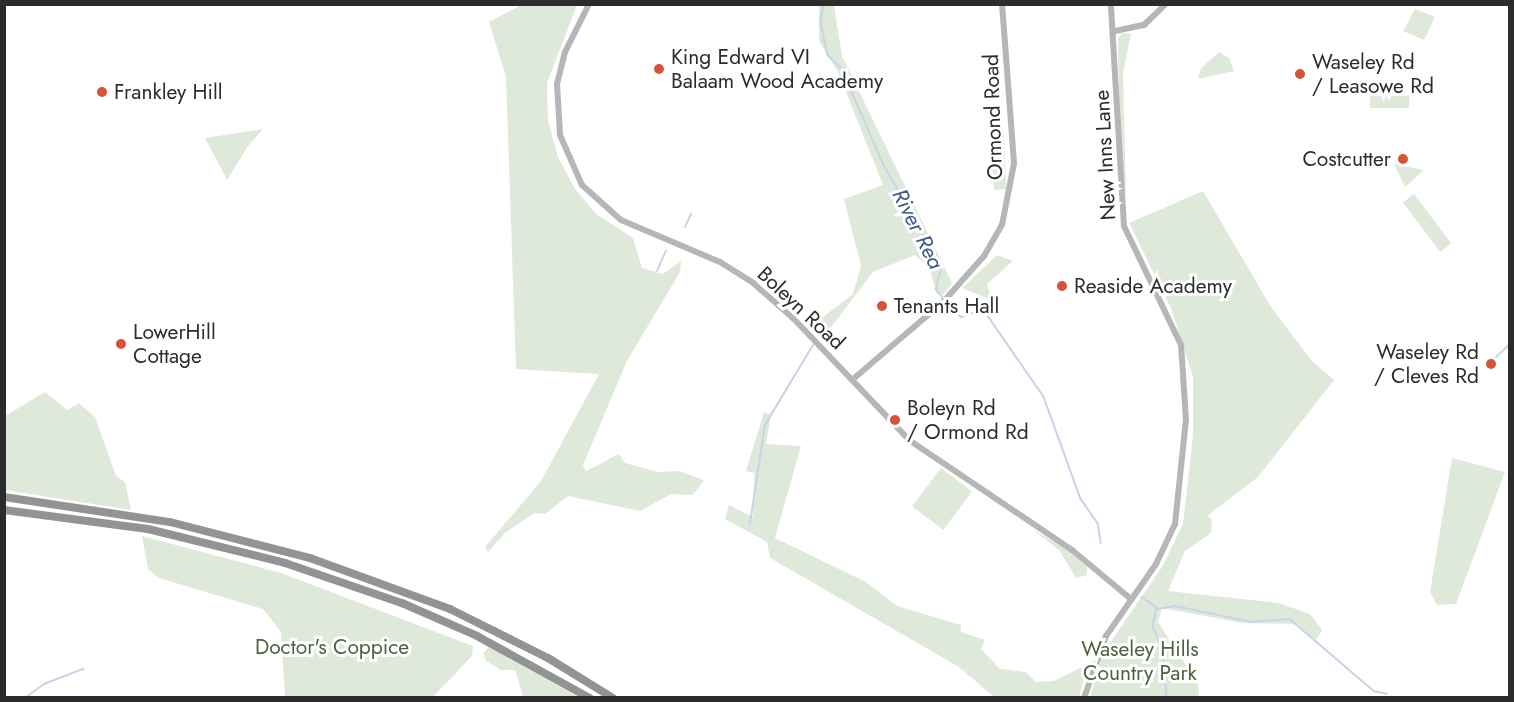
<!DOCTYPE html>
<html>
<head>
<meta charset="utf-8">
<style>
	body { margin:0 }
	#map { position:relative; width:1514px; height:702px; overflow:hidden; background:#fff; font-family:Jost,sans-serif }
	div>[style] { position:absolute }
	.green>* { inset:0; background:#dfe9da; transform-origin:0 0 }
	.stream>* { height:1.5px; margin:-0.75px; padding:0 0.75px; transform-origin:0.75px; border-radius:0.75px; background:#c7d4e8 }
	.secondary>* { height:6px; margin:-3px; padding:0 3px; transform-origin:3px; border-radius:3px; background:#b6b6b6 }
	.highway>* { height:8px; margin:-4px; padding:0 4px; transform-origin:4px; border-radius:4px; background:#939393 }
	.dots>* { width:16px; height:16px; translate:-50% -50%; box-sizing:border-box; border:3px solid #fff; border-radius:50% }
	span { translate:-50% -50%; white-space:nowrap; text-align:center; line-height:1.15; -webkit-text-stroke:6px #fff; paint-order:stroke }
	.poi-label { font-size:21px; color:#2c2c2c }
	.left { translate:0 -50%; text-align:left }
	.right { translate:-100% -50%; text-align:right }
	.street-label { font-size:21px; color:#2c2c2c }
	.park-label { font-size:21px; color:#47643d }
	.water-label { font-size:22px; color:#405c88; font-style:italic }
	.frame { position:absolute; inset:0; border:6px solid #2c2c2c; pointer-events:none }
</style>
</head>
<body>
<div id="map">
	<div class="green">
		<i style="clip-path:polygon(523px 4px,577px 5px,547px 83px,548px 121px,558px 157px,575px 189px,596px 214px,633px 238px,642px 268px,663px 274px,681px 261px,680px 272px,627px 361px,583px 465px,586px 471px,619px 454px,625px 463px,658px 472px,679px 471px,704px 480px,693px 495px,671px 494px,640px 511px,568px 496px,545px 514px,534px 513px,506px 532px,488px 552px,485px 547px,541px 481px,599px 374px,516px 369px,506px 77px,489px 22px)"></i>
		<i style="clip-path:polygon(819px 5px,834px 5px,842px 56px,952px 283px,944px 294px,937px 294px,929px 267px,915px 255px,873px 272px,822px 339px,816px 332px,823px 317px,853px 294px,861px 266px,844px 199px,883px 185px,838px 72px,819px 41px)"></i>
		<i style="clip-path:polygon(1415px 9px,1435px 17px,1424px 40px,1403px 31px)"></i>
		<i style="clip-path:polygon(1122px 33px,1131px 34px,1123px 73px,1126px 195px,1120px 150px,1118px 39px)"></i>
		<i style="clip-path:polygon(1219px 52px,1229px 58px,1234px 71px,1198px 79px,1201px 68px)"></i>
		<i style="left:1409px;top:96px;width:12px;height:39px;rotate:90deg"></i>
		<i style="clip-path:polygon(990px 126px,1004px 130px,1006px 189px,994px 190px)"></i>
		<i style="clip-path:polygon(263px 129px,248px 146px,227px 180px,205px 138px)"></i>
		<i style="clip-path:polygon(1394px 164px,1423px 170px,1423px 171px,1405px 187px)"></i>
		<i style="clip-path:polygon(1203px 191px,1271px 307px,1312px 361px,1334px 380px,1258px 477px,1207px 516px,1212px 519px,1211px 533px,1185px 551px,1168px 591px,1279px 603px,1310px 614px,1322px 630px,1316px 640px,1296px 624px,1242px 623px,1162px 608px,1158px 622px,1198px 683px,1199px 697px,1090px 698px,1101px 656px,1162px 567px,1183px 524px,1193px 436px,1193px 377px,1171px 308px,1129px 223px)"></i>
		<i style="left:1414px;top:194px;width:62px;height:14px;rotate:53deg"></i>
		<i style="clip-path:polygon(997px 255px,1013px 261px,987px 284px,992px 300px,962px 288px)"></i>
		<i style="clip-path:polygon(45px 392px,67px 410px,79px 403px,95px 417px,116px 476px,125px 482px,131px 510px,5px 490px,5px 416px)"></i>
		<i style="clip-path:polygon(764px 412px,771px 415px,766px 444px,801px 446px,775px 538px,866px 582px,897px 606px,961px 625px,961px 632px,985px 640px,981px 649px,1000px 669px,1026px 672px,1036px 682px,1054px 681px,1088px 664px,1079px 697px,994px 697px,959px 667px,770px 558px,767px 542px,725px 519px,729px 505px,753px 517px,754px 473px,746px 471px)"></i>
		<i style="clip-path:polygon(1452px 458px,1505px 472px,1456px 604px,1437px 605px,1430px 592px)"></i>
		<i style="left:941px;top:468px;width:39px;height:48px;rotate:37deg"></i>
		<i style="clip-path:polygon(1032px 529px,1066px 549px,1087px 567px,1087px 575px,1076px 578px,1059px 550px)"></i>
		<i style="clip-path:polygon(142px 536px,281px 573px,473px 646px,472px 656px,433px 697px,285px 697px,281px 632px,263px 609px,159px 578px,148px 569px)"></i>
		<i style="clip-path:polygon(489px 647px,521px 665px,578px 697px,523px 697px,515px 670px,501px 670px,486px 661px,483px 653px)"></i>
	</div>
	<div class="stream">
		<i style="left:824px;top:4px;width:19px;rotate:99deg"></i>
		<i style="left:821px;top:23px;width:33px;rotate:78deg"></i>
		<i style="left:828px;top:55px;width:20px;rotate:45deg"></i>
		<i style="left:842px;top:69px;width:105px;rotate:66.4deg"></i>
		<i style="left:884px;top:165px;width:117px;rotate:60.4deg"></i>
		<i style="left:942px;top:267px;width:23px;rotate:105deg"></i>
		<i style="left:936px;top:289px;width:13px;rotate:51deg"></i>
		<i style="left:685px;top:227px;width:14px;rotate:-65deg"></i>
		<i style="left:657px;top:271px;width:22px;rotate:-66deg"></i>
		<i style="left:947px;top:302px;width:21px;rotate:47deg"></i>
		<i style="left:961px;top:317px;width:20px;rotate:-20deg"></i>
		<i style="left:980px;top:310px;width:10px;rotate:37deg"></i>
		<i style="left:988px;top:316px;width:98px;rotate:55.3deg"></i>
		<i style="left:1044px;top:397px;width:109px;rotate:70.1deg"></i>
		<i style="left:1081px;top:499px;width:29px;rotate:55deg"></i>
		<i style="left:1098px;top:523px;width:20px;rotate:81deg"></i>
		<i style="left:1494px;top:359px;width:22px;rotate:-43deg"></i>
		<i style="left:750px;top:524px;width:100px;rotate:-81.4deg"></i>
		<i style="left:765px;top:425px;width:93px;rotate:-59deg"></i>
		<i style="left:1142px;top:597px;width:19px;rotate:36deg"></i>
		<i style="left:1157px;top:608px;width:19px;rotate:102deg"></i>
		<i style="left:1153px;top:627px;width:23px;rotate:65deg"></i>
		<i style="left:1163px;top:648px;width:50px;rotate:85.4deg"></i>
		<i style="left:1158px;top:609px;width:17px;rotate:-10deg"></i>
		<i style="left:1175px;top:606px;width:79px;rotate:11.7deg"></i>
		<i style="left:1252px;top:622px;width:38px;rotate:-5deg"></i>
		<i style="left:1290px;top:619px;width:111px;rotate:40.6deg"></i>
		<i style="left:1374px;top:691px;width:13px;rotate:13deg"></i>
		<i style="left:25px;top:698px;width:24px;rotate:-36deg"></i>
		<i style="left:44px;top:684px;width:42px;rotate:-21deg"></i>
	</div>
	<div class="secondary">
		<i style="left:589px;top:4px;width:54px;rotate:116.6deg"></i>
		<i style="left:565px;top:52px;width:33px;rotate:104deg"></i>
		<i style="left:557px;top:84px;width:51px;rotate:86.6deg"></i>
		<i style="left:560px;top:135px;width:55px;rotate:66.3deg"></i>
		<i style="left:582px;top:185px;width:52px;rotate:41.9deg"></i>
		<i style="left:621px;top:220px;width:108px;rotate:23deg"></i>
		<i style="left:720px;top:262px;width:39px;rotate:32deg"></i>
		<i style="left:753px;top:283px;width:53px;rotate:41.2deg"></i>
		<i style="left:793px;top:318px;width:168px;rotate:46.4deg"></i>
		<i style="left:909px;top:440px;width:197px;rotate:34deg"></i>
		<i style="left:1072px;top:550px;width:77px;rotate:39.7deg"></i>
		<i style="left:1115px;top:31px;width:30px;rotate:-12deg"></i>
		<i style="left:1144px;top:25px;width:30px;rotate:-44deg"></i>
		<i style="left:852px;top:380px;width:120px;rotate:-40.6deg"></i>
		<i style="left:943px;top:302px;width:62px;rotate:-48.3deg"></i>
		<i style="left:984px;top:256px;width:36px;rotate:-60deg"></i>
		<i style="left:1002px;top:225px;width:63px;rotate:-79deg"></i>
		<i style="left:1014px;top:163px;width:159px;rotate:-94.3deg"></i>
		<i style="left:1084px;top:698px;width:66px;rotate:-70.5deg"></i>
		<i style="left:1106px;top:636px;width:88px;rotate:-55.2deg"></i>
		<i style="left:1156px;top:564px;width:44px;rotate:-64.6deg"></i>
		<i style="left:1175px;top:524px;width:105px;rotate:-84deg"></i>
		<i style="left:1186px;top:420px;width:75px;rotate:-93.8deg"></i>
		<i style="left:1181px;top:345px;width:132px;rotate:-115.6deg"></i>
		<i style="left:1124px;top:226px;width:222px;rotate:-93.4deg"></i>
	</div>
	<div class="highway">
		<i style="left:4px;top:497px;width:168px;rotate:8.6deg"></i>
		<i style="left:170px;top:522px;width:145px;rotate:14.4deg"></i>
		<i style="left:310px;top:558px;width:149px;rotate:20deg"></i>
		<i style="left:450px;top:609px;width:110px;rotate:26.6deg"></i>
		<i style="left:548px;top:658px;width:76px;rotate:31.6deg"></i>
		<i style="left:4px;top:510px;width:145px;rotate:7.5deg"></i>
		<i style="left:148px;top:529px;width:141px;rotate:13.9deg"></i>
		<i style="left:285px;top:563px;width:124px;rotate:18.9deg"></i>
		<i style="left:402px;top:603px;width:82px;rotate:23.7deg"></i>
		<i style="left:477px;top:636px;width:129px;rotate:28.8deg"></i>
	</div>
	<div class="dots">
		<i style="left:659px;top:69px;background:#d85139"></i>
		<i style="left:1300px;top:74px;background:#d85139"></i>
		<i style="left:102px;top:92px;background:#d85139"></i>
		<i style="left:1403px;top:159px;background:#d85139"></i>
		<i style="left:1062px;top:286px;background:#d85139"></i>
		<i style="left:882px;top:306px;background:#d85139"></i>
		<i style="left:121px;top:344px;background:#d85139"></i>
		<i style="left:1491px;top:364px;background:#d85139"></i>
		<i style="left:895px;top:420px;background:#d85139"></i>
	</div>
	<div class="poi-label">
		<span class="left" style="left:671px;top:69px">King Edward VI<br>Balaam Wood Academy</span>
		<span class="left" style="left:1312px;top:74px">Waseley Rd<br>/ Leasowe Rd</span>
		<span class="left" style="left:114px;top:92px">Frankley Hill</span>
		<span class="right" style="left:1391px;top:159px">Costcutter</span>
		<span class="left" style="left:1074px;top:286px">Reaside Academy</span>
		<span class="left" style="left:894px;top:306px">Tenants Hall</span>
		<span class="left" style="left:133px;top:344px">LowerHill<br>Cottage</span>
		<span class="right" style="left:1479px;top:364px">Waseley Rd<br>/ Cleves Rd</span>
		<span class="left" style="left:907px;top:420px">Boleyn Rd<br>/ Ormond Rd</span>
	</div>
	<div class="street-label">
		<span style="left:993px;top:117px;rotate:-92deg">Ormond Road</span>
		<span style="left:1105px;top:155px;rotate:-93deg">New Inns Lane</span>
		<span style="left:801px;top:308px;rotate:43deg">Boleyn Road</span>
	</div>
	<div class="park-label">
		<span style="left:332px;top:647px">Doctor's Coppice</span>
		<span style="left:1140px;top:661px">Waseley Hills<br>Country Park</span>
	</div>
	<div class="water-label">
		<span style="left:918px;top:229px;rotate:63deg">River Rea</span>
	</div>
	<div class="frame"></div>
</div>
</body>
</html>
